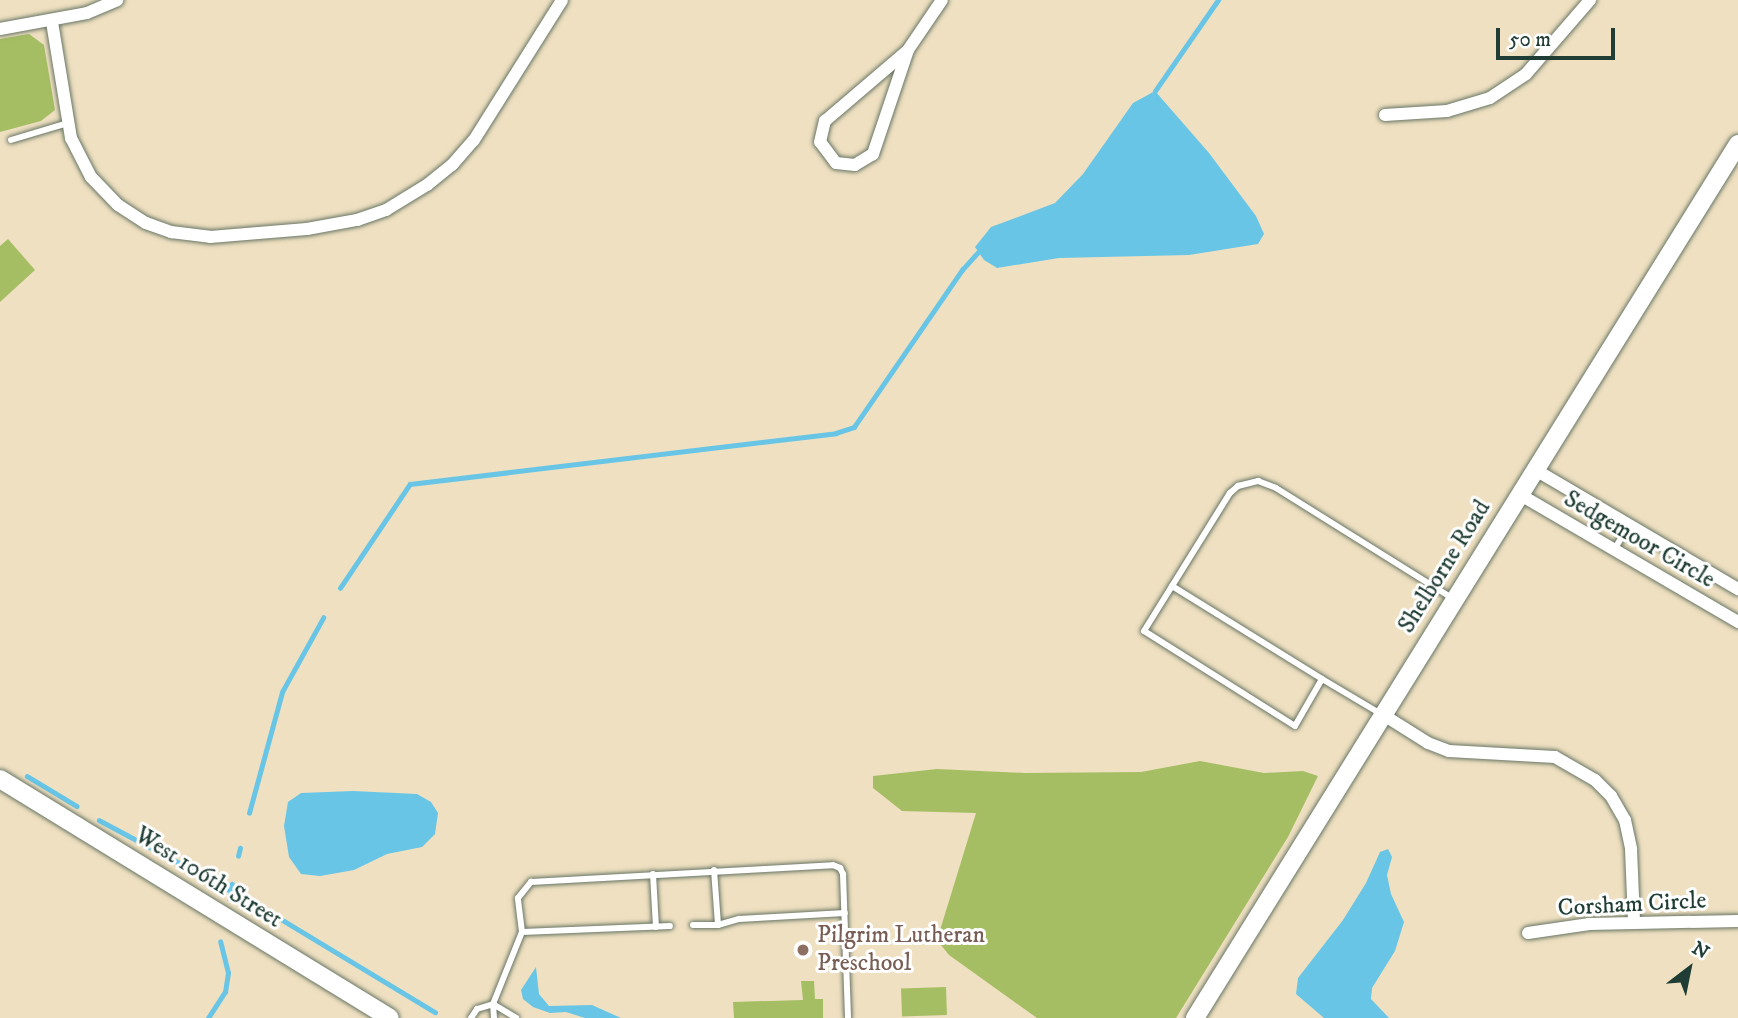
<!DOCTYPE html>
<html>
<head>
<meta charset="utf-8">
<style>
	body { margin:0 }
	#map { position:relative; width:1738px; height:1018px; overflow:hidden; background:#efe0c1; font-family:"IM FELL DW Pica",serif }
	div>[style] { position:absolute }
	.green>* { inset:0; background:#a5be64; transform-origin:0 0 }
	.water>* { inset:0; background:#68c5e6 }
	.stream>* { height:4.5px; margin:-2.25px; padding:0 2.25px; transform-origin:2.25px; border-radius:2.25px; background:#68c5e6 }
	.roads { filter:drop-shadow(0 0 2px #687665) drop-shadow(0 0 2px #687665) }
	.lane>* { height:6px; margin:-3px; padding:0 3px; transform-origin:3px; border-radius:3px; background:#fff }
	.street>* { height:12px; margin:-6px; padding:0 6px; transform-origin:6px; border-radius:6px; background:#fff }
	.secondary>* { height:18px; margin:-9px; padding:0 9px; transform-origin:9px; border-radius:9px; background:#fff }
	.dots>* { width:19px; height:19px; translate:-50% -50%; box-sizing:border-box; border:4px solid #fff; border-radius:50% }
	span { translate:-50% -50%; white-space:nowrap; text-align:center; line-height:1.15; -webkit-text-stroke:6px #fff; paint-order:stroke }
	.street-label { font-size:24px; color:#1f3d34 }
	.education-label { font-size:24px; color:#785e54 }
	.left { translate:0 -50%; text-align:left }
	.north { position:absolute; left:1654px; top:934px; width:70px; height:70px; -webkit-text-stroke:5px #fff; paint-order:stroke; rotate:32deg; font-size:19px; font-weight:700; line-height:28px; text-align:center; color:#1f3d34 }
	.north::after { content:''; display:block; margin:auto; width:24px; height:32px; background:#1f3d34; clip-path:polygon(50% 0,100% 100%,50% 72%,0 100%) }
	.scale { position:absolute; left:1496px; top:28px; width:119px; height:32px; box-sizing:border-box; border:4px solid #1f3d34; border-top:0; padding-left:9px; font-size:21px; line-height:24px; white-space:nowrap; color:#1f3d34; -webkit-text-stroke:5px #fff; paint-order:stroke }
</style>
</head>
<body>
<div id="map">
	<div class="green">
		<i style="clip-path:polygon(29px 34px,44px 45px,55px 110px,41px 121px,0 132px,0 39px)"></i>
		<i style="clip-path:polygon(8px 239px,35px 270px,0 302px,0 246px)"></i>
		<i style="clip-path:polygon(1200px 761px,1264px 773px,1303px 771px,1318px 776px,1288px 837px,1176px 1018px,1037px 1018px,949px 955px,937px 940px,976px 813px,902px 811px,873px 788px,873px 776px,937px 769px,1025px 773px,1141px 772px)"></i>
		<i style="clip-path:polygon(801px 981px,814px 981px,815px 999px,823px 999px,823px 1018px,734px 1018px,733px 1002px,803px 1000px)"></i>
		<i style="left:946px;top:987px;width:28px;height:45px;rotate:88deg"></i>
	</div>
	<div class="water">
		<i style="clip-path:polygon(1155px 91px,1209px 153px,1256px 216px,1264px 234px,1258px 244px,1189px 255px,1059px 258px,997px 268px,984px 260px,975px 247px,991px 227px,1055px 203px,1083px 174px,1133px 103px)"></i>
		<i style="clip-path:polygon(353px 791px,417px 794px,431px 802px,438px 813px,435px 834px,422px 847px,387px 854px,354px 870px,320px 876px,301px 874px,289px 857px,284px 826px,288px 802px,301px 793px)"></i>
		<i style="clip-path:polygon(1388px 849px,1392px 857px,1387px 875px,1391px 894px,1404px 922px,1395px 951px,1372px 988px,1371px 999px,1389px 1018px,1324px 1018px,1296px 994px,1298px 978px,1343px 920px,1366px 883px,1380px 852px)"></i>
		<i style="clip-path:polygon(536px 967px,539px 994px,549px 1006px,592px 1005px,621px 1018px,585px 1018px,566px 1012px,550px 1013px,533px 1007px,523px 999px,521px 990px)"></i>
	</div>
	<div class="stream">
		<i style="left:1155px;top:91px;width:111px;rotate:-55.3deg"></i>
		<i style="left:340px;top:588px;width:125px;rotate:-56.1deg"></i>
		<i style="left:410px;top:484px;width:429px;rotate:-6.8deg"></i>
		<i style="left:836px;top:433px;width:19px;rotate:-18deg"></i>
		<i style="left:854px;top:427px;width:191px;rotate:-55.5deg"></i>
		<i style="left:962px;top:270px;width:24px;rotate:-48deg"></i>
		<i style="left:27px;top:776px;width:58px;rotate:31deg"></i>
		<i style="left:249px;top:813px;width:125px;rotate:-74.7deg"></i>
		<i style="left:282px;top:692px;width:85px;rotate:-61deg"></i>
		<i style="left:99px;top:820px;width:172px;rotate:28.1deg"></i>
		<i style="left:251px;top:901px;width:215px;rotate:31.1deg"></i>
		<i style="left:238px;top:856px;width:8px;rotate:-76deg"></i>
		<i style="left:229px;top:899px;width:15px;rotate:-79deg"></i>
		<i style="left:208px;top:1018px;width:31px;rotate:-57deg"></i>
		<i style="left:225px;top:992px;width:19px;rotate:-81deg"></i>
		<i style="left:228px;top:973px;width:32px;rotate:-104deg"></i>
	</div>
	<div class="roads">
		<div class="lane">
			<i style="left:11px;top:140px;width:59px;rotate:-16.6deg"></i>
			<i style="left:1614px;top:550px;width:29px;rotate:-59deg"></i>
			<i style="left:1172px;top:586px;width:176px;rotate:31.8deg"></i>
			<i style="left:1381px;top:714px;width:69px;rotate:-149.3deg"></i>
			<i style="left:1322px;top:679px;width:54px;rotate:119.9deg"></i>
			<i style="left:1295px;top:726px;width:178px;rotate:-147.8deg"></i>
			<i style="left:1144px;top:631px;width:163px;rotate:-58.1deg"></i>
			<i style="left:1230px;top:493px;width:11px;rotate:-41deg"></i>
			<i style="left:1238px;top:486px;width:21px;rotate:-14deg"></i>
			<i style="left:1258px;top:481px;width:19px;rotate:21deg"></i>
			<i style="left:1276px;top:488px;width:208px;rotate:32deg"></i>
			<i style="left:714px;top:870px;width:55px;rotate:85.8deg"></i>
			<i style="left:653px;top:874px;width:53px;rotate:86.8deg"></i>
			<i style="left:693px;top:925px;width:25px"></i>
			<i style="left:718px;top:925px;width:22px;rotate:-16deg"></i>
			<i style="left:739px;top:919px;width:106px;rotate:-3.2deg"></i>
			<i style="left:522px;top:932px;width:148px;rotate:-2.3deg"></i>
			<i style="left:493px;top:1004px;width:27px;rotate:31deg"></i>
			<i style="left:471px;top:1018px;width:11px;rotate:-56deg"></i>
			<i style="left:477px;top:1009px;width:17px;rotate:-17deg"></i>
			<i style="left:494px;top:1018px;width:14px;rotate:-94deg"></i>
			<i style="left:493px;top:1004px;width:78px;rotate:-68.1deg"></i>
			<i style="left:522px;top:932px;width:34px;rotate:-97deg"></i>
			<i style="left:518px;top:898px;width:21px;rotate:-51deg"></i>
			<i style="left:531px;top:882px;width:302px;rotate:-3.2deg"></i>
			<i style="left:833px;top:865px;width:8px;rotate:23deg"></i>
			<i style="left:840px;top:868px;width:7px;rotate:63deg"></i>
			<i style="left:843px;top:874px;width:144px;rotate:88deg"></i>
		</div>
		<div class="street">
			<i style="left:52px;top:22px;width:118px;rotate:80.7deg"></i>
			<i style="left:71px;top:138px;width:44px;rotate:62.9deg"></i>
			<i style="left:91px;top:177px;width:39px;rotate:46deg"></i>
			<i style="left:118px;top:205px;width:33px;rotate:33deg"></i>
			<i style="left:146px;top:223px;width:27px;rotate:20deg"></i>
			<i style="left:171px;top:232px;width:39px;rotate:7deg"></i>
			<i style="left:210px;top:237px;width:97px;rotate:-4.7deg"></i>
			<i style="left:307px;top:229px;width:51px;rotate:-10.2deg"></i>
			<i style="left:357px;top:220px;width:31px;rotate:-19deg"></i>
			<i style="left:386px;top:210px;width:48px;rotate:-31.4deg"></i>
			<i style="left:427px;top:185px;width:32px;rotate:-39deg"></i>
			<i style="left:452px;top:165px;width:33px;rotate:-49deg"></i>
			<i style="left:474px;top:140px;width:165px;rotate:-57.8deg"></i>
			<i style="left:0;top:29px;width:88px;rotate:-10.4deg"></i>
			<i style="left:87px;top:13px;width:33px;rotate:-23deg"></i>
			<i style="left:908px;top:50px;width:110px;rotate:108.6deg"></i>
			<i style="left:873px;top:154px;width:21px;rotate:149deg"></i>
			<i style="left:855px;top:165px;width:19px;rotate:-174deg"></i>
			<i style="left:836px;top:163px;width:26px;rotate:-127deg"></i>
			<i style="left:820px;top:142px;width:22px;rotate:-77deg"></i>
			<i style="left:825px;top:121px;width:109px;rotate:-40.5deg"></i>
			<i style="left:908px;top:50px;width:60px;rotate:-55.8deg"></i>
			<i style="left:1385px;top:115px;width:62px;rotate:-3.7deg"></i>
			<i style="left:1447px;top:111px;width:45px;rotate:-16.8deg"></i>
			<i style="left:1490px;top:98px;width:43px;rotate:-33.7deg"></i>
			<i style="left:1526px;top:74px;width:98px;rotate:-49.1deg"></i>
			<i style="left:1534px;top:469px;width:237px;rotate:30.5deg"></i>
			<i style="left:1519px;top:494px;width:254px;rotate:30.3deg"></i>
			<i style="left:1382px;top:714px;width:54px;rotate:32.2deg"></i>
			<i style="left:1428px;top:743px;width:22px;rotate:21deg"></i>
			<i style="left:1449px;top:751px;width:106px;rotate:3.2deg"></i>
			<i style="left:1555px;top:757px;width:46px;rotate:29.9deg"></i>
			<i style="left:1595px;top:780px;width:23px;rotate:45deg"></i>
			<i style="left:1611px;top:796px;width:28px;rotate:60deg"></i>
			<i style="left:1625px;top:820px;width:30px;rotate:78deg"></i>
			<i style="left:1631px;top:849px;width:73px;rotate:87.6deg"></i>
			<i style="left:1528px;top:933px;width:62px;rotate:-8.4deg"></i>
			<i style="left:1589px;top:924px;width:149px;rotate:-1.2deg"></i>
		</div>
		<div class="secondary">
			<i style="left:0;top:779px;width:457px;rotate:31.5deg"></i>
			<i style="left:1195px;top:1018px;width:1029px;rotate:-58.15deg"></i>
		</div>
	</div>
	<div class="dots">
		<i style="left:803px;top:950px;background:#8d6e63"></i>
	</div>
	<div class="street-label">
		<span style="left:1639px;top:540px;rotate:30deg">Sedgemoor Circle</span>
		<span style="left:1445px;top:567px;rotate:-58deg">Shelborne Road</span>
		<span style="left:208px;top:878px;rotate:32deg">West 106th Street</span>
		<span style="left:1632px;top:905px;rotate:-3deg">Corsham Circle</span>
	</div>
	<div class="education-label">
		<span class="left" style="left:817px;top:950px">Pilgrim Lutheran<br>Preschool</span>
	</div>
	<div class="north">N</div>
	<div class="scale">50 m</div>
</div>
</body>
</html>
